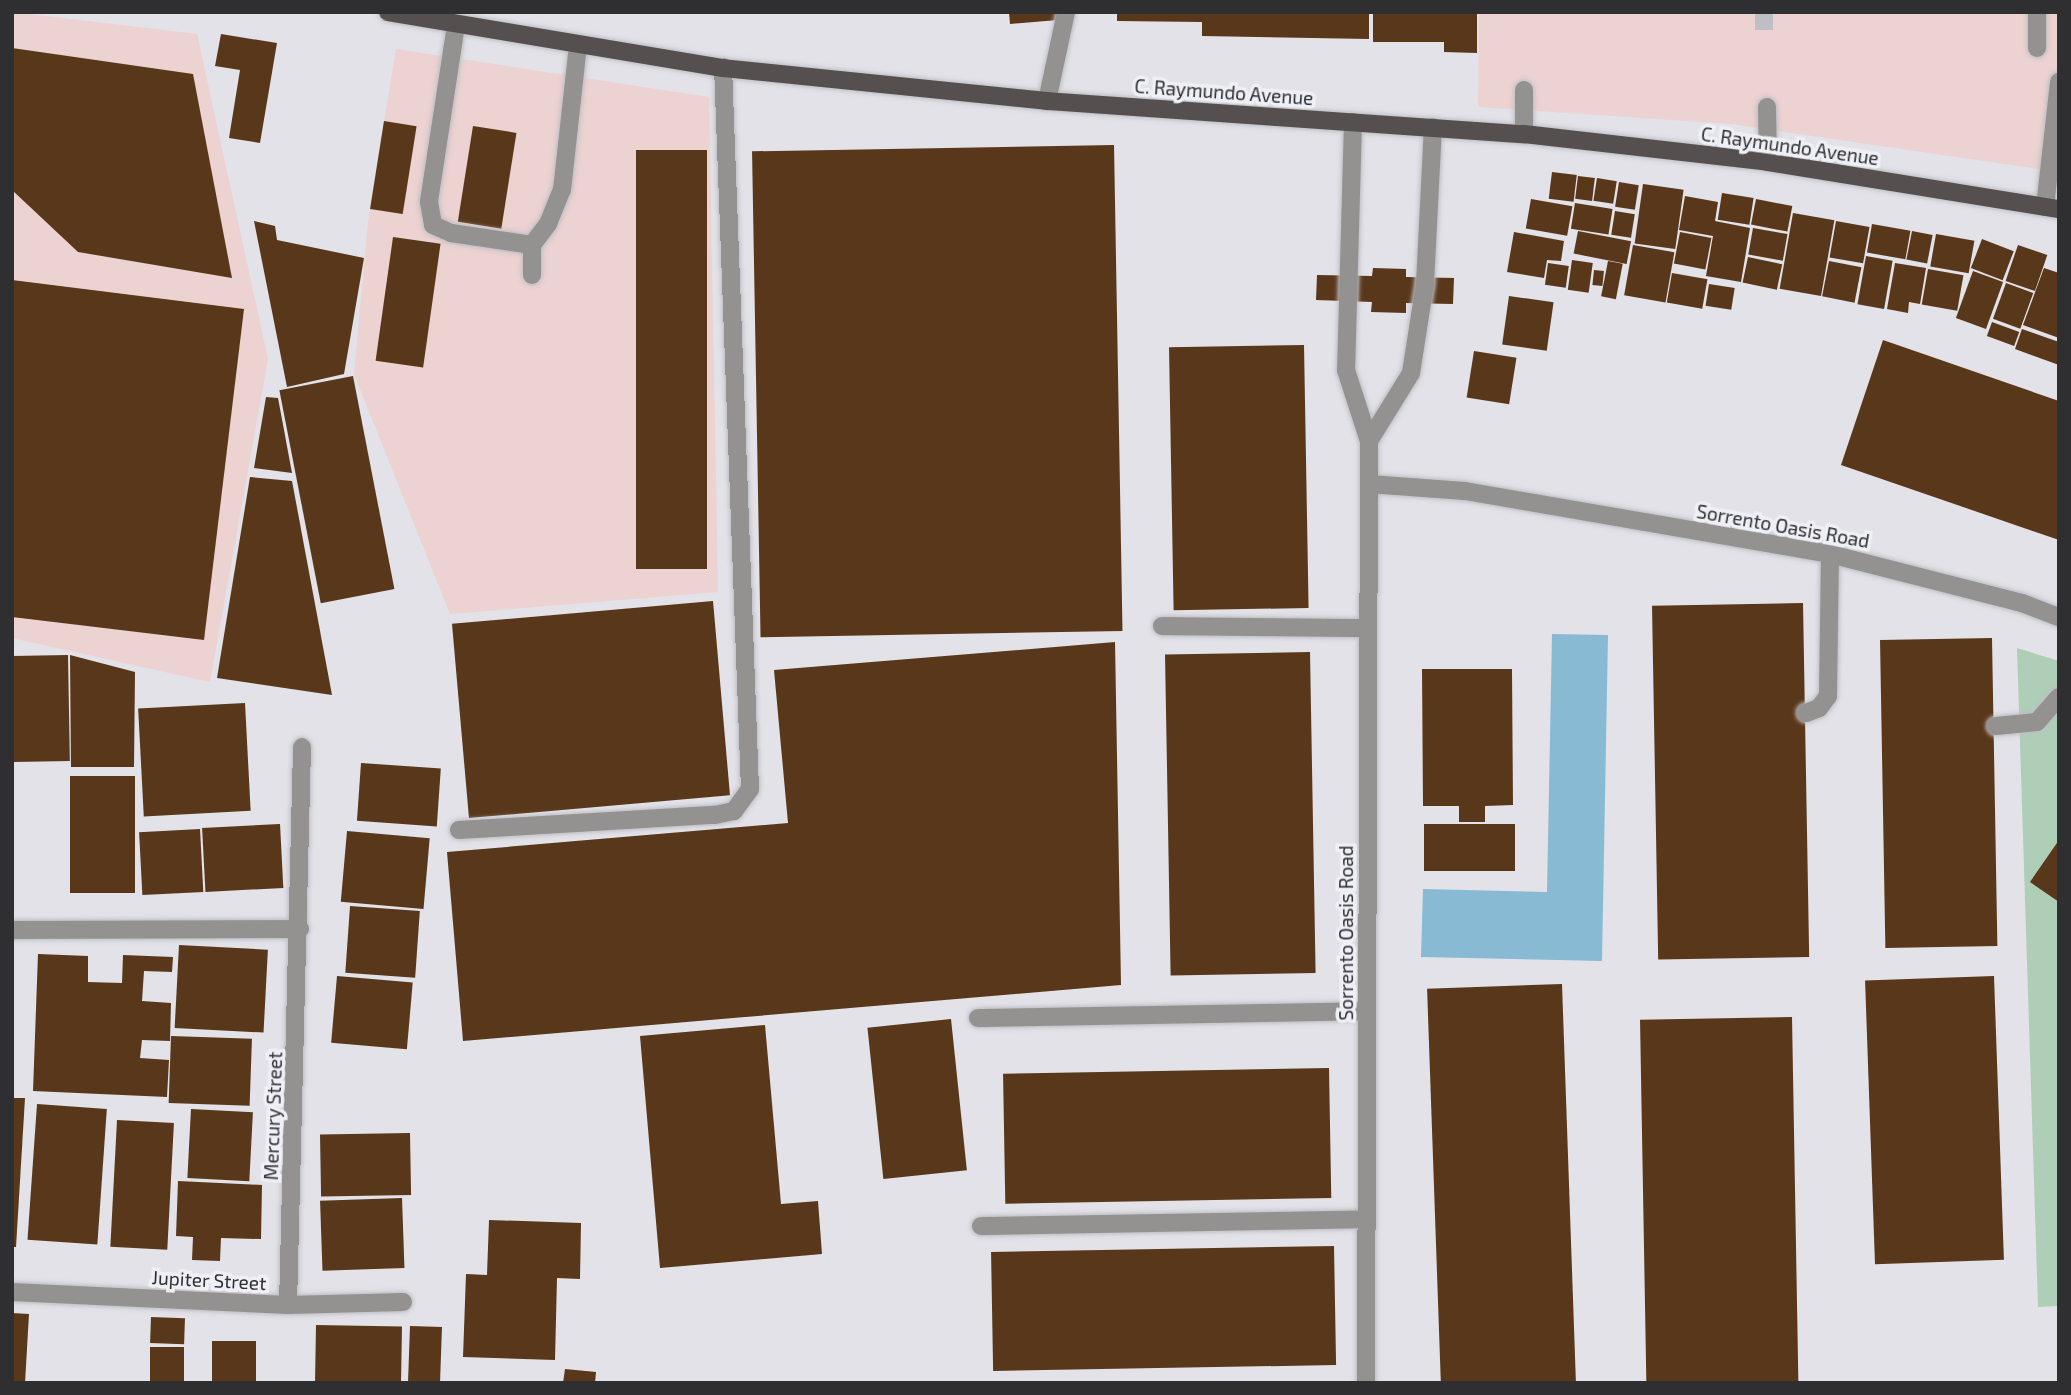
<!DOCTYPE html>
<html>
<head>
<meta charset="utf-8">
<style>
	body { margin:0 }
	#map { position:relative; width:2071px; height:1395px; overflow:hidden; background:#e2e2e8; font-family:"Exo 2",sans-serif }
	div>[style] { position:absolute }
	.commercial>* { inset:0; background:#ecd2d0 }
	.green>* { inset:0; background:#afceb7 }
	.water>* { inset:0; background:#88bad4 }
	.building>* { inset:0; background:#59371a; transform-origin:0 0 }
	.minor-tunnel>* { height:18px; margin-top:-9px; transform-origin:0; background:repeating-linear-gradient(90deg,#bebec4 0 18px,transparent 0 27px) }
	.roads { filter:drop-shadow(0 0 2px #bebec4) drop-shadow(0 0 2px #bebec4) }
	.minor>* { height:18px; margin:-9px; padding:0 9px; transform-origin:9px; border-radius:9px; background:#949191 }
	.major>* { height:18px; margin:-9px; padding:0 9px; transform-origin:9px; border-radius:9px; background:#554f4f }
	span { translate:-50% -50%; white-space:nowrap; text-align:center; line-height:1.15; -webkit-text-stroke:7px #efeff6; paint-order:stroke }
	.street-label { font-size:19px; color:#2f2f32 }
	.frame { position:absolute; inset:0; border:14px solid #2f2f32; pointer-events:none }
</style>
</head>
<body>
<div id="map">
	<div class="commercial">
		<i style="clip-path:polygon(12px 12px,197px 34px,268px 359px,210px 682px,12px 638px)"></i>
		<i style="clip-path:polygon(1479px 12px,2059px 12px,2059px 172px,1731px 124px,1478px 107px)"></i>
		<i style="clip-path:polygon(396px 49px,709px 97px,718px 592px,450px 614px,354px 374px,368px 222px)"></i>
	</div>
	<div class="green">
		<i style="clip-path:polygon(2017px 648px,2059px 661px,2059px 1306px,2038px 1307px)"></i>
	</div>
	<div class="water">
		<i style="clip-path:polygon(1552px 634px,1608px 635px,1602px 961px,1421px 957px,1423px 889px,1547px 892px)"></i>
	</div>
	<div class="building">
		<i style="clip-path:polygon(1009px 12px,1058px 12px,1058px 20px,1010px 24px)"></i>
		<i style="clip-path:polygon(1117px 12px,1369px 12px,1369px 39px,1202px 36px,1202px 22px,1117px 21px)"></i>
		<i style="clip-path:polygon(1373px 12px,1477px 12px,1477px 53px,1444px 52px,1444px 42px,1373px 42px)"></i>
		<i style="clip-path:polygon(221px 34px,277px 43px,260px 143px,229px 138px,240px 70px,215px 66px)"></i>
		<i style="clip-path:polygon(12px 48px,193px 74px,232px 278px,78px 252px,12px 190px)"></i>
		<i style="left:384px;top:121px;width:33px;height:89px;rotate:9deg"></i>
		<i style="left:473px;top:126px;width:44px;height:97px;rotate:9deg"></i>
		<i style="left:1114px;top:145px;width:486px;height:362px;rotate:89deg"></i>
		<i style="left:636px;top:150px;width:71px;height:419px"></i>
		<i style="left:1552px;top:172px;width:25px;height:27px;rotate:7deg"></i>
		<i style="left:1578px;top:176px;width:17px;height:23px;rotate:7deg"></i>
		<i style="left:1597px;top:178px;width:20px;height:23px;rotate:9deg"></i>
		<i style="left:1619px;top:182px;width:20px;height:25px;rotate:9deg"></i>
		<i style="left:1643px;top:184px;width:41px;height:60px;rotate:8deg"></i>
		<i style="left:1722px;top:193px;width:32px;height:27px;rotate:9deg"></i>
		<i style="clip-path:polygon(1685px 196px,1718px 202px,1715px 221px,1750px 228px,1741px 282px,1706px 276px,1713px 236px,1679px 230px)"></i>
		<i style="left:1531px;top:199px;width:42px;height:30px;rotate:10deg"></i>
		<i style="left:1756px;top:199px;width:37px;height:26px;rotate:11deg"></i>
		<i style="left:1575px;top:203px;width:38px;height:26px;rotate:9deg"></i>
		<i style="left:1615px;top:211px;width:20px;height:24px;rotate:9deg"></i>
		<i style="left:1793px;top:213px;width:42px;height:77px;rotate:10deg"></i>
		<i style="clip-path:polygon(254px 221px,275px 226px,277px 240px,364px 258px,344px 374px,287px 387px)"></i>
		<i style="left:1836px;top:221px;width:34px;height:37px;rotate:10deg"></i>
		<i style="left:1872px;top:224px;width:39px;height:29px;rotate:10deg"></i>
		<i style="left:1753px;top:228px;width:35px;height:27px;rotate:10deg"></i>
		<i style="left:1578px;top:231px;width:54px;height:23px;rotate:11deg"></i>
		<i style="left:1912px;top:231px;width:21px;height:29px;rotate:11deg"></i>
		<i style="clip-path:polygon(1514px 232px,1564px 241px,1561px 261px,1547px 260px,1544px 278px,1507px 272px)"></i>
		<i style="left:1680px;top:232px;width:32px;height:32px;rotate:11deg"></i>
		<i style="left:1936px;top:234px;width:39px;height:33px;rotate:10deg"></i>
		<i style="left:393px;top:237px;width:48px;height:125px;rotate:8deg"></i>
		<i style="left:1982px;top:239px;width:34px;height:31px;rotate:21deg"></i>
		<i style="left:1633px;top:245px;width:42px;height:51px;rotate:10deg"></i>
		<i style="left:2018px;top:245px;width:31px;height:38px;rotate:19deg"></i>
		<i style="left:1866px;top:256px;width:27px;height:49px;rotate:10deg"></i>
		<i style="left:1748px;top:257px;width:35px;height:26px;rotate:12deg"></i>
		<i style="left:1572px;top:260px;width:21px;height:30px;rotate:8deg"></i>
		<i style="left:1608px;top:261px;width:15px;height:36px;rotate:11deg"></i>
		<i style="left:1829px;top:261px;width:33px;height:36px;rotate:11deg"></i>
		<i style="left:1548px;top:263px;width:21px;height:22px;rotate:8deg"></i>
		<i style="clip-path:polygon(1895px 263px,1926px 268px,1920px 304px,1909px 302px,1908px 313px,1887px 309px)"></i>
		<i style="clip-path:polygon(1373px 268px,1406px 269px,1406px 277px,1454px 278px,1453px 304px,1406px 303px,1406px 313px,1371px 312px,1372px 302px,1316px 300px,1317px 275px,1372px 276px)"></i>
		<i style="clip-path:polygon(2044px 268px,2059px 273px,2059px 338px,2023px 325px)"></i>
		<i style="left:1928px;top:269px;width:36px;height:36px;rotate:10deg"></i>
		<i style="left:1594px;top:270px;width:10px;height:15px;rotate:6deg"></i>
		<i style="left:1973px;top:271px;width:32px;height:50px;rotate:20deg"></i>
		<i style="left:1672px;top:273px;width:36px;height:30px;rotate:10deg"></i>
		<i style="clip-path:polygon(12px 280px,244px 309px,204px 640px,12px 617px)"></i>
		<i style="left:2006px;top:283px;width:29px;height:38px;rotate:20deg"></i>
		<i style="left:1709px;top:284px;width:26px;height:22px;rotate:9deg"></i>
		<i style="left:1509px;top:296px;width:45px;height:49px;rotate:8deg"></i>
		<i style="left:1992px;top:322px;width:29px;height:15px;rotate:20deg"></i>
		<i style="clip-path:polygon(2022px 329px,2059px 342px,2059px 365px,2015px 349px)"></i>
		<i style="clip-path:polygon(1883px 340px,2059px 401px,2059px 540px,1841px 465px)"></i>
		<i style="left:1304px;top:345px;width:263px;height:135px;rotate:89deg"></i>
		<i style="left:1474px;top:351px;width:43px;height:47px;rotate:9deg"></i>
		<i style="left:353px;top:376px;width:217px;height:75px;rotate:79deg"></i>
		<i style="clip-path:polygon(266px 397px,278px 398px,292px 473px,254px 468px)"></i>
		<i style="clip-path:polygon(250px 477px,292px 481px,332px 695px,217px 678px)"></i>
		<i style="left:713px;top:601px;width:195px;height:262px;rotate:85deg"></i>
		<i style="left:1803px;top:603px;width:354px;height:151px;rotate:89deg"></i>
		<i style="left:1992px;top:638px;width:308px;height:112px;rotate:89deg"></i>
		<i style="clip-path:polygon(1115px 642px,1121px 985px,463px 1041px,447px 852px,788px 823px,774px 670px)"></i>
		<i style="left:1310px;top:652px;width:321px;height:145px;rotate:89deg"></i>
		<i style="left:68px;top:655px;width:106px;height:56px;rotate:89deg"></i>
		<i style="clip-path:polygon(70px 655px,135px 672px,134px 767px,71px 767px)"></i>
		<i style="clip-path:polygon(1422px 669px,1512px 669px,1513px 805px,1485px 806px,1485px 822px,1459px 822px,1459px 806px,1423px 806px)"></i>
		<i style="left:245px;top:703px;width:108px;height:107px;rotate:87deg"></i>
		<i style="left:361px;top:763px;width:80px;height:58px;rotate:4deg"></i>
		<i style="left:70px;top:776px;width:65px;height:117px"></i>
		<i style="left:280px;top:824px;width:64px;height:78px;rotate:87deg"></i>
		<i style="left:1424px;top:824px;width:91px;height:47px"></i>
		<i style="left:200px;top:829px;width:63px;height:61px;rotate:87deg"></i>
		<i style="left:347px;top:831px;width:83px;height:71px;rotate:5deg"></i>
		<i style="clip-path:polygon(2059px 840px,2059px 902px,2030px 882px)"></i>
		<i style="left:350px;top:906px;width:70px;height:67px;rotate:4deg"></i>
		<i style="left:179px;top:945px;width:89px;height:83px;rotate:3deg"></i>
		<i style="clip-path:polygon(38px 954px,88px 956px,88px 982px,122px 983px,123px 955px,173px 957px,172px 972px,144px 971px,142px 1001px,171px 1003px,170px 1041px,142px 1040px,140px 1058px,169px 1060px,167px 1097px,33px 1091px)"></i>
		<i style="left:337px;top:976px;width:76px;height:67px;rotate:5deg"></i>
		<i style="left:1994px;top:976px;width:284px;height:129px;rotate:88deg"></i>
		<i style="left:1562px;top:984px;width:399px;height:135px;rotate:88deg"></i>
		<i style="left:1792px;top:1017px;width:366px;height:152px;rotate:89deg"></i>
		<i style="left:951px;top:1019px;width:152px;height:84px;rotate:84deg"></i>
		<i style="clip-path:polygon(765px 1025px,781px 1204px,818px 1201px,822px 1254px,660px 1268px,640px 1036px)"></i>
		<i style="left:171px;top:1036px;width:81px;height:67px;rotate:2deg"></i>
		<i style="left:1329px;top:1068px;width:130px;height:326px;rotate:89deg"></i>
		<i style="clip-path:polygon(12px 1098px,25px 1098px,16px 1247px,12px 1247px)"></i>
		<i style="left:37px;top:1104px;width:70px;height:136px;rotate:4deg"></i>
		<i style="left:191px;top:1109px;width:62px;height:69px;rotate:3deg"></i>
		<i style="left:117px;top:1120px;width:57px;height:127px;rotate:3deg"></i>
		<i style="left:410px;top:1133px;width:62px;height:90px;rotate:89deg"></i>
		<i style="clip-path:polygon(178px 1181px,262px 1185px,261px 1239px,221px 1238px,220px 1261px,192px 1260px,193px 1237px,176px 1236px)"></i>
		<i style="left:402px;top:1198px;width:70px;height:82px;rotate:88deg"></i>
		<i style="clip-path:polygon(489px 1220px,581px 1223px,580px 1279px,557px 1278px,555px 1360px,463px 1357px,466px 1274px,487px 1275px)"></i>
		<i style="left:1334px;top:1246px;width:119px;height:343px;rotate:89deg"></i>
		<i style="clip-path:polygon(12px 1313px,29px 1314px,25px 1383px,12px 1383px)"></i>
		<i style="left:151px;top:1317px;width:34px;height:26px;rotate:2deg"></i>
		<i style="left:316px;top:1325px;width:86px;height:58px;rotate:1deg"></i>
		<i style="left:410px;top:1326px;width:32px;height:57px;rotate:2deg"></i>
		<i style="left:212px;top:1341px;width:44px;height:42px"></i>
		<i style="left:150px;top:1347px;width:34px;height:35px"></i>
		<i style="clip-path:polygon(565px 1369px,596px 1372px,595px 1383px,563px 1383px)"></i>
	</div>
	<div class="minor-tunnel">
		<i style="left:1764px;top:12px;width:19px;rotate:90deg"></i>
	</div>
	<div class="roads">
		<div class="minor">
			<i style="left:456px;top:25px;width:179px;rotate:98.7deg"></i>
			<i style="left:429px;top:202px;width:23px;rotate:80deg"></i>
			<i style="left:433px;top:225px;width:20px;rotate:24deg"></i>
			<i style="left:451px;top:233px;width:82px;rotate:8.4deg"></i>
			<i style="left:532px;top:245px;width:26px;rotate:-53deg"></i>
			<i style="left:548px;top:224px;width:37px;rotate:-68deg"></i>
			<i style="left:562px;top:190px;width:146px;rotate:-83.7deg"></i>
			<i style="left:2037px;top:48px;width:36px;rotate:-90deg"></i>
			<i style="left:1047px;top:101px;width:91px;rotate:-77.9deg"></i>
			<i style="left:1767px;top:107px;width:55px;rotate:89deg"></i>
			<i style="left:1353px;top:122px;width:248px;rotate:91.6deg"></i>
			<i style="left:1346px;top:370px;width:75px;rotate:72.1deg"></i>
			<i style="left:1369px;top:441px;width:942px;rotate:90.18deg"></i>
			<i style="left:1524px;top:134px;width:44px;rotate:-90deg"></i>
			<i style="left:2045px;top:207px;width:126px;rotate:-83.6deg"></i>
			<i style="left:532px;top:275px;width:30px;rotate:-90deg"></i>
			<i style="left:1369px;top:441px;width:80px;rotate:-58.3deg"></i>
			<i style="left:1411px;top:373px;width:90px;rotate:-81.1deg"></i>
			<i style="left:1425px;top:284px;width:157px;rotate:-87.1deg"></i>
			<i style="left:1369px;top:484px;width:96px;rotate:4.2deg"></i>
			<i style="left:1465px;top:491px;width:370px;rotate:9.8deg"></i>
			<i style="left:1830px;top:554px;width:198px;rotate:14.3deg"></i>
			<i style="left:2022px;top:603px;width:40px;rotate:21deg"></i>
			<i style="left:1162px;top:626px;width:206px;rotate:0.6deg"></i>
			<i style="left:1806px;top:713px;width:14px;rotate:-21deg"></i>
			<i style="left:1819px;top:708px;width:15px;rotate:-53deg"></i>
			<i style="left:1828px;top:696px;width:142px;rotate:-89.2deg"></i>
			<i style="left:1996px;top:726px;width:41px;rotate:-5.6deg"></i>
			<i style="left:2037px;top:722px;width:33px;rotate:-49deg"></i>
			<i style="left:459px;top:830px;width:256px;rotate:-3.4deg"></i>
			<i style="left:715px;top:815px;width:19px;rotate:-12deg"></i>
			<i style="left:734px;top:811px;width:27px;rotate:-54deg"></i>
			<i style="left:750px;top:789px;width:722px;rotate:-92.14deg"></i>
			<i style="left:12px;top:930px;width:288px;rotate:-0.2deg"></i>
			<i style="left:978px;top:1018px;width:389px;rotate:-1deg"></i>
			<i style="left:981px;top:1226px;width:385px;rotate:-1deg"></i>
			<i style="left:12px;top:1292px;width:276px;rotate:2.7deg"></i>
			<i style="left:288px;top:1305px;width:115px;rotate:-1.5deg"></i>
			<i style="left:288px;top:1305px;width:558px;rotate:-88.56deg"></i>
		</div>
		<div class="major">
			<i style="left:388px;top:12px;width:340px;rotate:9.5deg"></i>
			<i style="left:723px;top:68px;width:326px;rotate:5.8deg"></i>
			<i style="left:1047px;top:101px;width:478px;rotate:4deg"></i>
			<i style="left:1524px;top:134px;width:246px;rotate:6.5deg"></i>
			<i style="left:1768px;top:162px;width:295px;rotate:9.2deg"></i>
		</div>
	</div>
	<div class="street-label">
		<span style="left:1224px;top:92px;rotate:4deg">C. Raymundo Avenue</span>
		<span style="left:1790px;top:146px;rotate:8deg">C. Raymundo Avenue</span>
		<span style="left:1783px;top:526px;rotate:10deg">Sorrento Oasis Road</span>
		<span style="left:1346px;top:933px;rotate:-90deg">Sorrento Oasis Road</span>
		<span style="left:273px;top:1116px;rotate:-88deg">Mercury Street</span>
		<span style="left:209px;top:1280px;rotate:3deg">Jupiter Street</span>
	</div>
	<div class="frame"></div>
</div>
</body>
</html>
